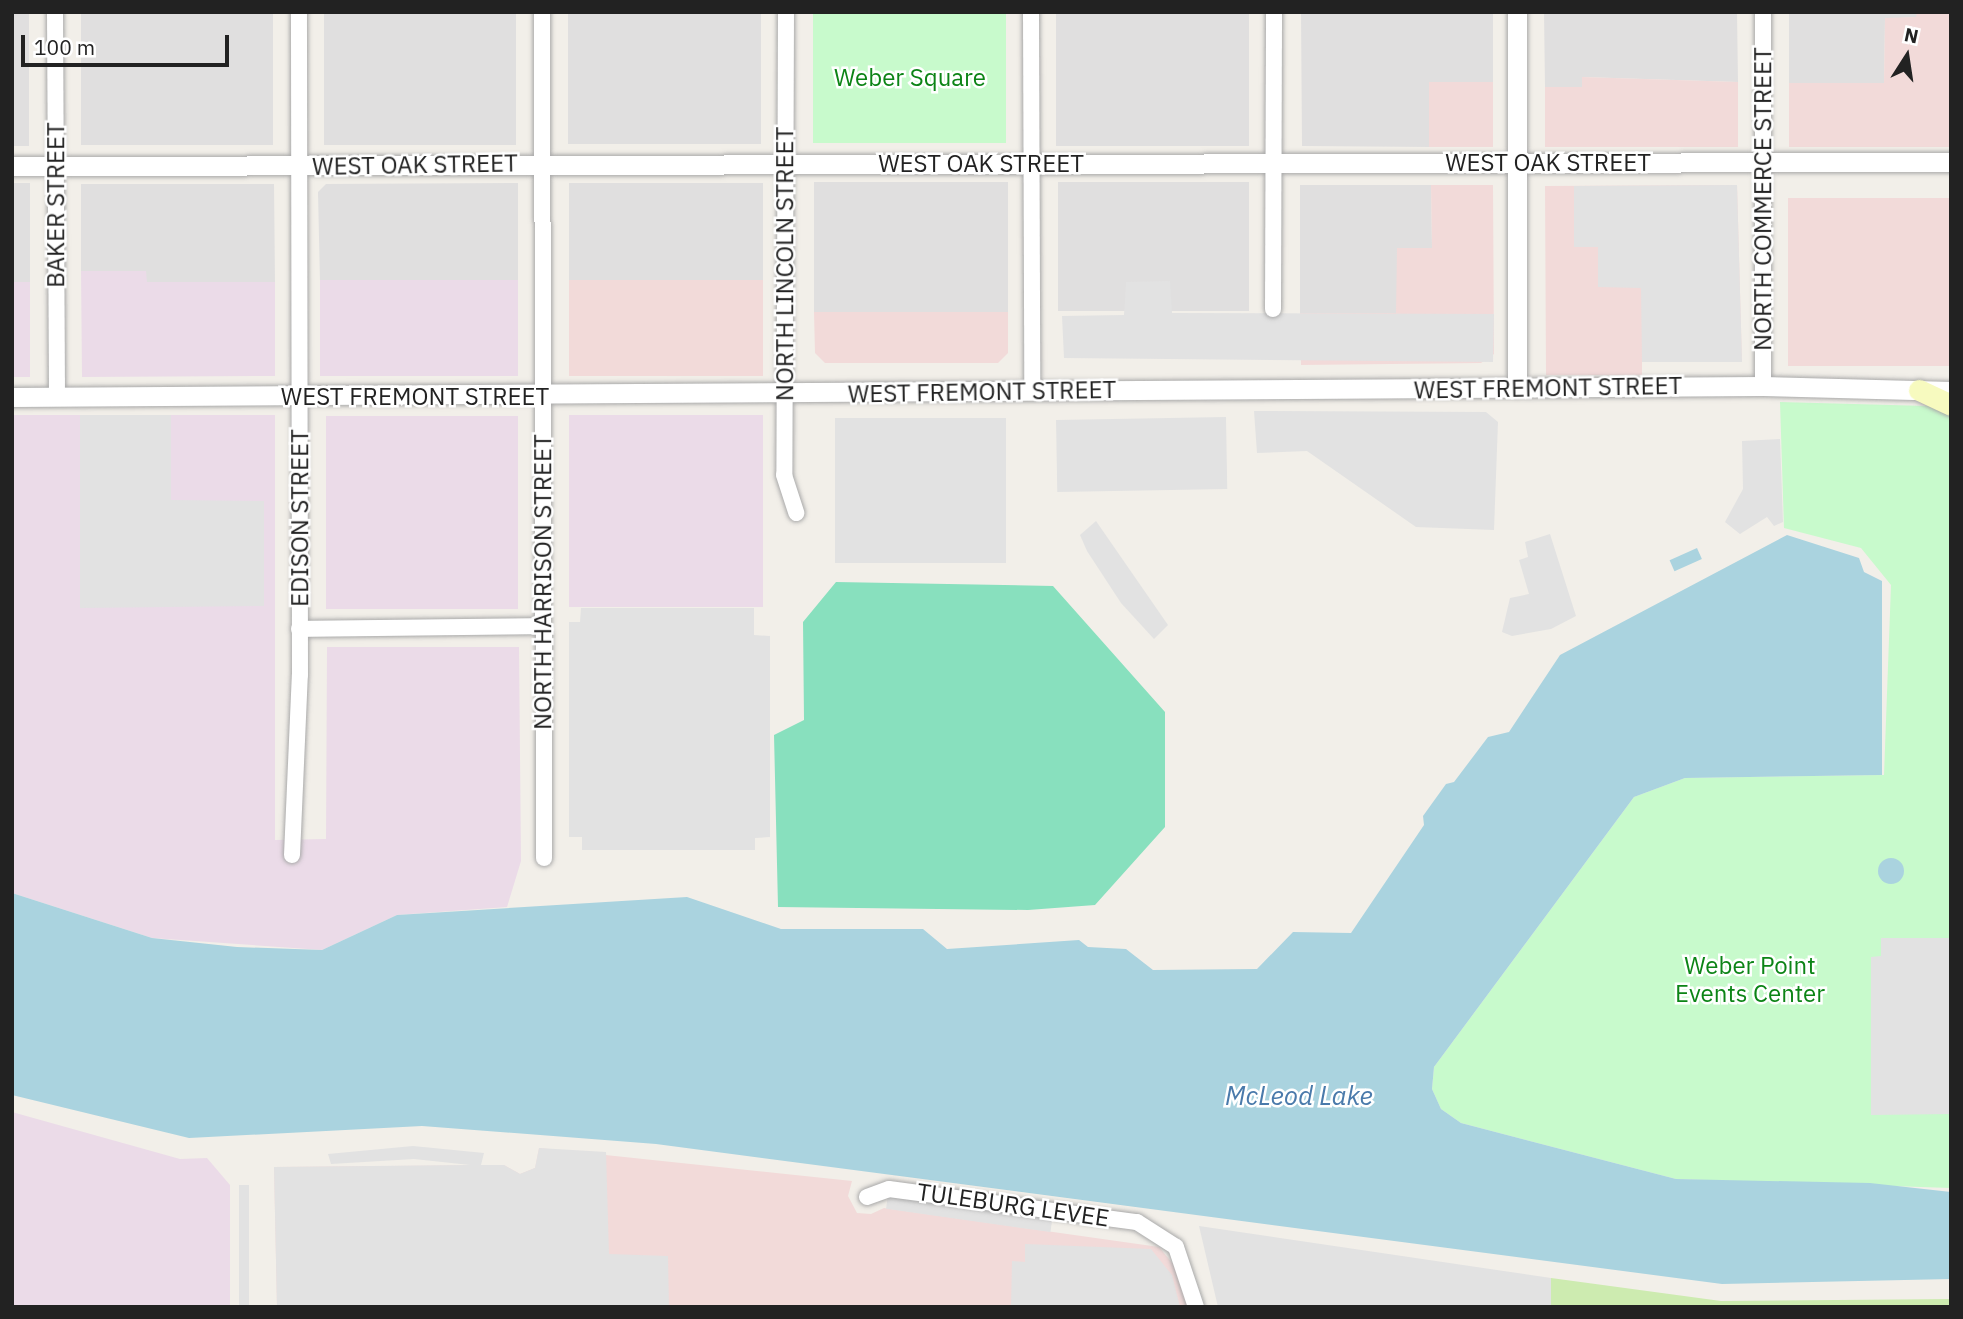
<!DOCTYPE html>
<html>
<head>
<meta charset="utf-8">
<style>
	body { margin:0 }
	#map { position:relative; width:1963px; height:1319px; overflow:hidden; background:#f2efe9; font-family:"IBM Plex Sans",sans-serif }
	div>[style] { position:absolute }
	.residential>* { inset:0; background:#e0dfdf; transform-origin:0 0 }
	.commercial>* { inset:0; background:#f2dad9; transform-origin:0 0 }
	.industrial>* { inset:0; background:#ebdbe8; transform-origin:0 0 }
	.grass>* { inset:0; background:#cdebb0 }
	.park>* { inset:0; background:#c8facc; transform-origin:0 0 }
	.pitch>* { inset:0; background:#88e0be }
	.parking>* { inset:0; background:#e2e2e2; transform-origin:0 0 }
	.water>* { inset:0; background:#aad3df; transform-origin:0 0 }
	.round { border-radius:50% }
	.roads { filter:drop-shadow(0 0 2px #a9a9a9) drop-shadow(0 0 2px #a9a9a9) }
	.minor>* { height:16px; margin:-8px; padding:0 8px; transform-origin:8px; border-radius:8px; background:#fff }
	.tertiary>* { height:19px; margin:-9.5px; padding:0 9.5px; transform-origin:9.5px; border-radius:9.5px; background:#fff }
	.secondary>* { height:21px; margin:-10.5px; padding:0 10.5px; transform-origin:10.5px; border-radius:10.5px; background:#f7fabf }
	span { translate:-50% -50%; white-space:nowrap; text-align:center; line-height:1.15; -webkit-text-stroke:5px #fff; paint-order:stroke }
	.park-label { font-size:24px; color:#0c8416 }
	.street-label { font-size:24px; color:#222 }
	.water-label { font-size:26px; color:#4a7aab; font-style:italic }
	.frame { position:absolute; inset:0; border:14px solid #222; pointer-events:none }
	.north { position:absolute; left:1872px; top:21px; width:70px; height:70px; -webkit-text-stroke:5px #fff; paint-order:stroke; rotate:12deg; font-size:19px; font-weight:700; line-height:28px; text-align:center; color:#222 }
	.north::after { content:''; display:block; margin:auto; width:24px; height:32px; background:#222; clip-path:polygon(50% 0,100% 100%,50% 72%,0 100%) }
	.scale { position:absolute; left:21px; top:35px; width:208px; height:32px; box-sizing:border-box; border:4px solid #222; border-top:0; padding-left:9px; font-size:21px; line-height:24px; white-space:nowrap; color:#222; -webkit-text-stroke:5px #fff; paint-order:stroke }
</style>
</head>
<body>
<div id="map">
	<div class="residential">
		<i style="left:12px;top:12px;width:17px;height:134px"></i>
		<i style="left:81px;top:12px;width:192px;height:133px"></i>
		<i style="left:324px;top:12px;width:192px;height:133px"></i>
		<i style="left:568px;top:12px;width:193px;height:132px"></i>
		<i style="left:1056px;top:12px;width:193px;height:134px"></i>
		<i style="clip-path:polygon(1301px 12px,1493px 12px,1493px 82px,1429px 82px,1430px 147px,1302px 146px)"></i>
		<i style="clip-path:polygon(1544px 12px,1737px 12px,1738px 82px,1583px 77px,1582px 87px,1545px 87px)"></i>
		<i style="clip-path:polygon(1789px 12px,1917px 12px,1917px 17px,1885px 19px,1884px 83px,1789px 83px)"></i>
		<i style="left:1008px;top:182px;width:130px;height:194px;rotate:90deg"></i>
		<i style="left:1058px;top:182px;width:191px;height:129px"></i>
		<i style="left:12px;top:183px;width:18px;height:99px"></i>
		<i style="clip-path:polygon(518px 183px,518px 280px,320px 281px,318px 192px,326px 184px)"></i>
		<i style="left:569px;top:183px;width:194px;height:98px"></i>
		<i style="clip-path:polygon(81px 184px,274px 184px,275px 282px,146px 282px,146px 271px,81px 271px)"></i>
		<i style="clip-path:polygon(1300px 185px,1431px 185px,1432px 248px,1397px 314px,1300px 313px)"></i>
	</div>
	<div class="commercial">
		<i style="clip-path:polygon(1917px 12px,1951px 12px,1951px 147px,1789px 147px,1789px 83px,1884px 83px,1885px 18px,1916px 17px)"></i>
		<i style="clip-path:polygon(1582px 77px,1738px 82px,1738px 147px,1545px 147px,1545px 87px,1582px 87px)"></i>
		<i style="left:1429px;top:82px;width:64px;height:65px"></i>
		<i style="clip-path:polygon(1431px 185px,1493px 185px,1494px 354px,1481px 363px,1301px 365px,1300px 313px,1396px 313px,1397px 248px,1432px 248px)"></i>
		<i style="clip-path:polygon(1737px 185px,1742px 362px,1642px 362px,1642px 375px,1546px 375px,1545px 186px)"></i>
		<i style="left:1788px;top:198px;width:161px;height:168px"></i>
		<i style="left:763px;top:280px;width:96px;height:194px;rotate:90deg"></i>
		<i style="clip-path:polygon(814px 312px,1008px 312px,1008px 353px,998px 363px,825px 363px,815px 353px)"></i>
		<i style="clip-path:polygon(539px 1148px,852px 1181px,848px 1196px,857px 1213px,871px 1214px,884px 1208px,1159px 1247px,1178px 1270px,1188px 1307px,277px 1307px,274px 1167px,504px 1165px,520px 1174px,535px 1168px)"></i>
	</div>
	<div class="industrial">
		<i style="clip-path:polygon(81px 271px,146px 271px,147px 282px,275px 282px,275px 376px,82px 377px)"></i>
		<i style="left:518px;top:280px;width:96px;height:198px;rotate:90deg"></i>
		<i style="left:12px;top:282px;width:18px;height:95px"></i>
		<i style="clip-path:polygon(12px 415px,275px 415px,275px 840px,326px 839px,327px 647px,519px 647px,521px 861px,507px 907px,397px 915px,322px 950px,152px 938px,12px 893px)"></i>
		<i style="left:569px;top:415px;width:194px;height:192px"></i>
		<i style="left:326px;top:416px;width:192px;height:193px"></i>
		<i style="clip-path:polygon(12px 1112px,180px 1159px,207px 1158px,230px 1185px,230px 1307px,12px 1307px)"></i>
	</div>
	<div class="grass">
		<i style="clip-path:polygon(1551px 1278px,1721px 1301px,1951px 1299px,1951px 1307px,1551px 1307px)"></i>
	</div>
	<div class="park">
		<i style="left:813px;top:12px;width:193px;height:131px"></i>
		<i style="clip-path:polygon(1780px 402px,1928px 406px,1951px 416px,1951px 1188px,1676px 1179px,1461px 1123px,1441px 1109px,1432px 1089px,1434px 1067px,1634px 797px,1685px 778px,1884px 775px,1891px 585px,1861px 548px,1784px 528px)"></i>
	</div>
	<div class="pitch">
		<i style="clip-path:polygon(836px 582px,1053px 586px,1165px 712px,1165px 827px,1095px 905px,1028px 910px,778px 907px,774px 735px,804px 720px,803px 622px)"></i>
	</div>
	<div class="parking">
		<i style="clip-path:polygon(1737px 185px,1742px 362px,1642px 362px,1641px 288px,1598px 287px,1598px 247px,1574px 247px,1574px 186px)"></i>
		<i style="clip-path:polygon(1170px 281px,1172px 313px,1494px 314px,1493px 362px,1064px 358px,1062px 316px,1124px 315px,1126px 282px)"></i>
		<i style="clip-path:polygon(1254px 411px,1486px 412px,1498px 422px,1494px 530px,1416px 527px,1307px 451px,1257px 453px)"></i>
		<i style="clip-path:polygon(80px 415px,171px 415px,171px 500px,264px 501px,264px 606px,80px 608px)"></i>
		<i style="left:1226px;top:417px;width:72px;height:170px;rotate:89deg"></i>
		<i style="left:1006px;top:418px;width:145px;height:171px;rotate:90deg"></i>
		<i style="clip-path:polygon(1780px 439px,1783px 522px,1774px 526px,1767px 517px,1740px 534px,1725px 522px,1743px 489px,1742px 441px)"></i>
		<i style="clip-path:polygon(1096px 521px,1168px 625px,1154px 639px,1121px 603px,1087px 551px,1080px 535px)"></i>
		<i style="clip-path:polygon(1550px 534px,1576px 616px,1551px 629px,1512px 636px,1502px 632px,1510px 598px,1529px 594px,1519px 560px,1528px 557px,1525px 542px)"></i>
		<i style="clip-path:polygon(581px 608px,754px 608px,754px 635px,770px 636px,770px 837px,755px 838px,755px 850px,582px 850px,582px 837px,569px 837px,569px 622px,580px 622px)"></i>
		<i style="clip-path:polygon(1881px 938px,1951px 938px,1951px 1114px,1871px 1115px,1871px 957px,1881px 956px)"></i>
		<i style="clip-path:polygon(413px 1146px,484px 1153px,481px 1165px,504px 1165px,520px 1174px,535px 1168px,539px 1148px,606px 1152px,609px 1254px,668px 1256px,669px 1307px,277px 1307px,274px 1167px,470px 1165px,414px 1159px,331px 1164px,328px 1154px)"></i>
		<i style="left:239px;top:1185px;width:10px;height:122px"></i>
		<i style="left:888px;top:1195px;width:166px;height:14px;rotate:8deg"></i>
		<i style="clip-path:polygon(1199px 1226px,1551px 1278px,1551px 1307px,1218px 1307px)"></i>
		<i style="clip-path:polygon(1025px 1244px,1151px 1249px,1172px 1275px,1180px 1307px,1011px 1307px,1012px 1261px,1025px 1262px)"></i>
	</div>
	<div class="water">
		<i style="clip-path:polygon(1787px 535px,1859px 558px,1864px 572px,1882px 581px,1882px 775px,1685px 778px,1634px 797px,1434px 1067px,1432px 1089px,1441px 1109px,1461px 1123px,1676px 1179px,1870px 1183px,1951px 1192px,1951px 1279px,1722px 1284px,656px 1144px,422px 1126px,189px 1138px,12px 1095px,12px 893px,152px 938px,237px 947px,322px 950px,397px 915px,687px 897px,781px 929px,923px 929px,947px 949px,1079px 940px,1088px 947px,1126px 949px,1153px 970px,1257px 969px,1293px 932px,1351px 933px,1424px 825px,1423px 816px,1446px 784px,1454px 782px,1488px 737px,1509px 732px,1560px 655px)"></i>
		<i style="left:1697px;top:548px;width:12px;height:30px;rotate:66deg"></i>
		<i class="round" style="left:1878px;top:858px;width:26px;height:26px"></i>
	</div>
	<div class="roads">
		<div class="minor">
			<i style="left:55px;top:12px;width:385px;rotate:89.7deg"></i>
			<i style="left:542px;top:12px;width:846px;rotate:89.86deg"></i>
			<i style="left:786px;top:12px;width:463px;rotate:90.2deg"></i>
			<i style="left:784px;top:475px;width:40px;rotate:72deg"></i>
			<i style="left:1031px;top:12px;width:377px;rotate:89.8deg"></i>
			<i style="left:1273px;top:309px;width:297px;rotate:-89.8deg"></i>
			<i style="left:1763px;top:386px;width:374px;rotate:-90deg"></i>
			<i style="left:299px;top:629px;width:244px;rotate:-0.7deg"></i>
			<i style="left:292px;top:855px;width:180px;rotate:-87.5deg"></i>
			<i style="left:300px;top:675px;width:663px;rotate:-90.09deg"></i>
			<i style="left:867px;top:1197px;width:23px;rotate:-20deg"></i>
			<i style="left:889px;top:1189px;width:250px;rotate:7.6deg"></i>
			<i style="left:1137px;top:1222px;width:46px;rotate:32.7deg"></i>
			<i style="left:1176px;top:1247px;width:63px;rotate:71.6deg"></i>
		</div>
		<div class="tertiary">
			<i style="left:12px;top:166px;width:1939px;rotate:-0.12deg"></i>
			<i style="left:1517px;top:388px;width:376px;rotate:-90deg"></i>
			<i style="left:12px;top:397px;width:1751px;rotate:-0.36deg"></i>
			<i style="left:1763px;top:386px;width:188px;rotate:1.5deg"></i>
		</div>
		<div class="secondary">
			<i style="left:1919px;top:390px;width:35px;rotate:25deg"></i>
		</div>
	</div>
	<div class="park-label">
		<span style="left:910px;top:78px">Weber Square</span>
		<span style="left:1750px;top:980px">Weber Point<br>Events Center</span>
	</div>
	<div class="street-label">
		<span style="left:1548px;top:163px">WEST OAK STREET</span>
		<span style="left:981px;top:164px">WEST OAK STREET</span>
		<span style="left:415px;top:165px;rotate:-1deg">WEST OAK STREET</span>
		<span style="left:1763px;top:199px;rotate:-90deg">NORTH COMMERCE STREET</span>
		<span style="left:56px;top:205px;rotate:-90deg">BAKER STREET</span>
		<span style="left:785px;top:264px;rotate:-90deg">NORTH LINCOLN STREET</span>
		<span style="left:1548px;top:388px;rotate:-1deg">WEST FREMONT STREET</span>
		<span style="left:982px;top:392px;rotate:-1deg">WEST FREMONT STREET</span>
		<span style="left:415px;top:397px">WEST FREMONT STREET</span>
		<span style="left:300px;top:518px;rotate:-90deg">EDISON STREET</span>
		<span style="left:543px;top:582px;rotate:-90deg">NORTH HARRISON STREET</span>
		<span style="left:1013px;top:1205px;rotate:8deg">TULEBURG LEVEE</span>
	</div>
	<div class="water-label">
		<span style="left:1299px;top:1096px">McLeod Lake</span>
	</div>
	<div class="frame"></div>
	<div class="north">N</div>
	<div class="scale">100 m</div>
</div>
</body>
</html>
